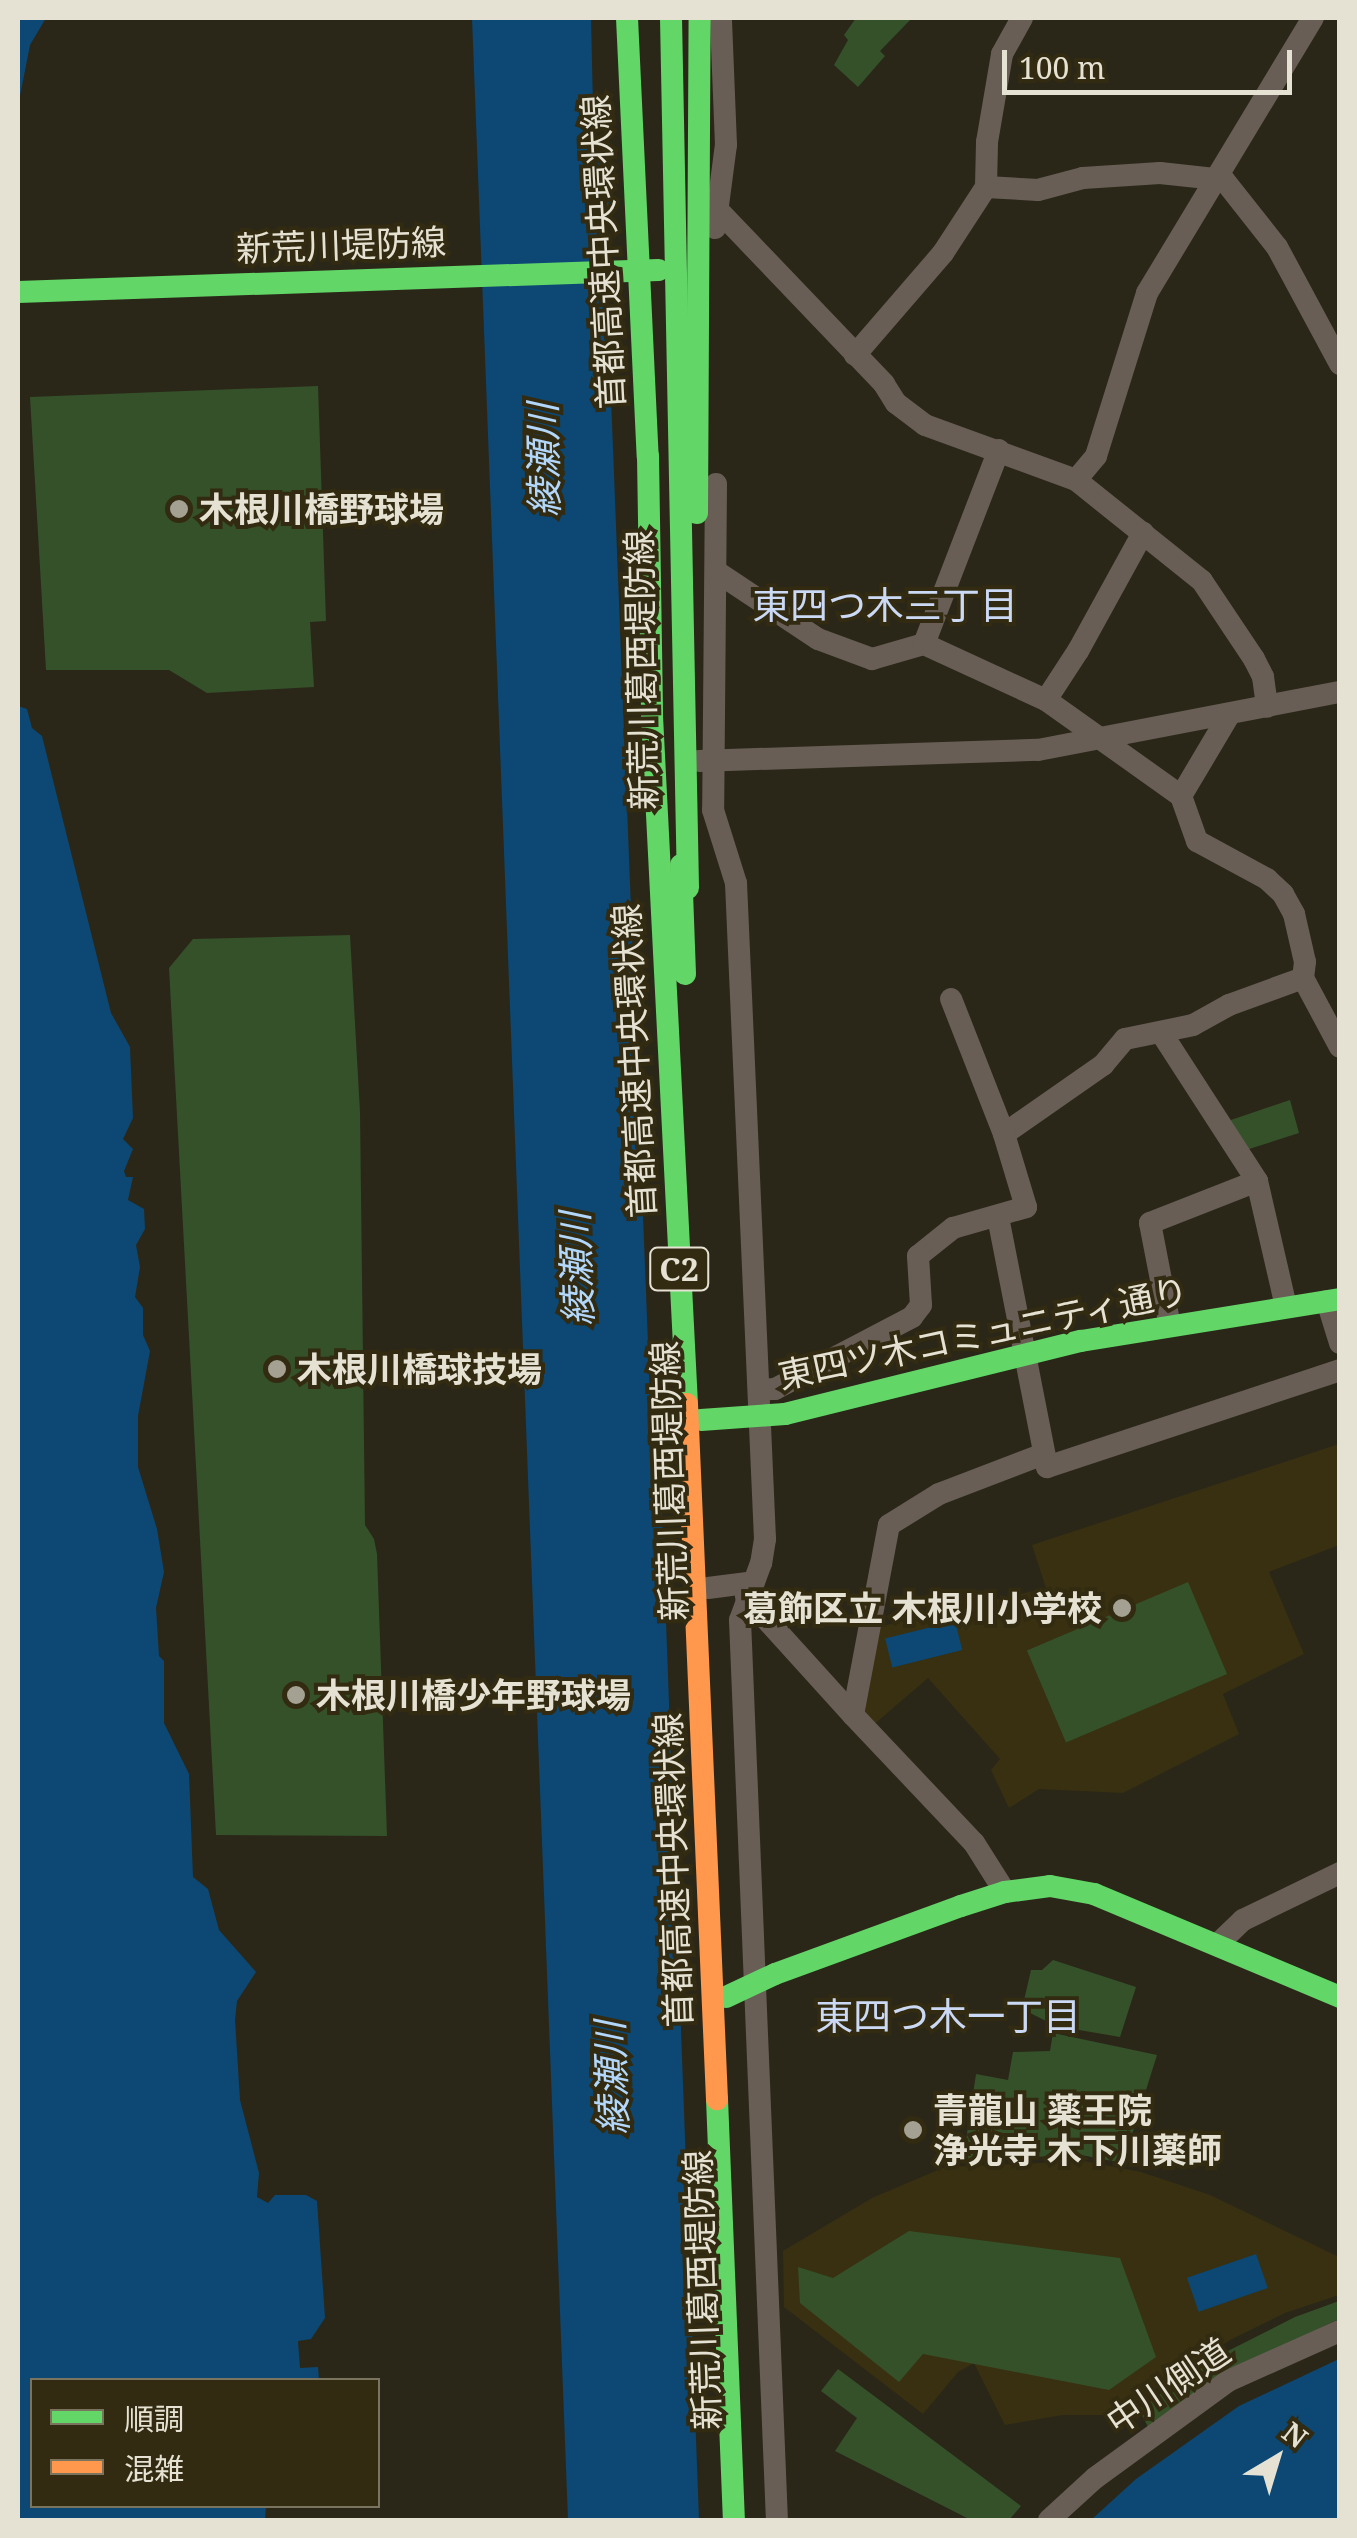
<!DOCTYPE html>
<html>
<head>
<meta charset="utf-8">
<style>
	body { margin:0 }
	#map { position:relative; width:1357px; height:2538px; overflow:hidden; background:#2a2719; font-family:"Noto Serif","Noto Sans JP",serif }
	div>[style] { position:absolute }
	.built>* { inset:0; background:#383010 }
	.green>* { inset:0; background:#355129; transform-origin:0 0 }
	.water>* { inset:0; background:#0c4873; transform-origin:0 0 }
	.street>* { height:22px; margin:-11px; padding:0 11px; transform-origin:11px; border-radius:11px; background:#695e55 }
	.fast>* { height:22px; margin:-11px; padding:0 11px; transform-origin:11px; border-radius:11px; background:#63d668 }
	.fast-bridge>* { height:22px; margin:-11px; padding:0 11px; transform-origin:11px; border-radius:11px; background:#63d668 }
	.slow-bridge>* { height:22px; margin:-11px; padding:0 11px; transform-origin:11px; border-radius:11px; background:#ff974d }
	.dots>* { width:28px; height:28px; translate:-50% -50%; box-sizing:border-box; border:5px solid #322b11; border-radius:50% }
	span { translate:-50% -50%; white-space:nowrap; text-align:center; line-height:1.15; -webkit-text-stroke:8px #322b11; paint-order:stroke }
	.shield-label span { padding:2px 8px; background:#322b11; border:2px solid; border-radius:8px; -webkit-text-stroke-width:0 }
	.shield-label { font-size:32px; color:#e6e2d3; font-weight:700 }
	.street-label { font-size:35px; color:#e6e2d3 }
	.poi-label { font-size:35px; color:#e6e2d3; font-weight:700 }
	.left { translate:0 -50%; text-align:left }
	.right { translate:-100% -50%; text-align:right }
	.water-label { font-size:38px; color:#b2d7fa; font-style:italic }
	.neighbourhood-label { font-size:38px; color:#cbd9f4 }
	.frame { position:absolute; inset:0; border:20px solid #e6e2d3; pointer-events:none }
	.legend { position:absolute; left:30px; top:2378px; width:350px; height:130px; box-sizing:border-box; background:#322b11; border:2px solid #7a745f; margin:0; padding:12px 18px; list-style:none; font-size:30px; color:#e6e2d3 }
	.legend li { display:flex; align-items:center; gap:20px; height:50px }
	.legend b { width:50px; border:2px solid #7a745f }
	.north { position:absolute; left:1227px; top:2408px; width:100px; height:100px; -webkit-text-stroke:8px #322b11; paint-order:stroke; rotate:38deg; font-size:28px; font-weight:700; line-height:40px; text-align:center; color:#e6e2d3 }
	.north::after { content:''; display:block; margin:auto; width:35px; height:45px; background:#e6e2d3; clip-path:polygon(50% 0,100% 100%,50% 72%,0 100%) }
	.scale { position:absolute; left:1002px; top:50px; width:290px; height:45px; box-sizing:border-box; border:5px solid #e6e2d3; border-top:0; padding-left:12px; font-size:30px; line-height:35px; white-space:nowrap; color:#e6e2d3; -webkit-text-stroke:8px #322b11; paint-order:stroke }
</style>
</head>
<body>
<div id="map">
	<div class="built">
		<i style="clip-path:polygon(1339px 1444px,1339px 1545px,1269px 1572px,1304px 1654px,1223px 1694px,1239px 1734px,1123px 1793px,1039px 1789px,1009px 1808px,991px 1770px,1000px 1759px,928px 1678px,871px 1727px,858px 1712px,874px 1628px,1046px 1588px,1032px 1545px)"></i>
		<i style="clip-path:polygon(1084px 2161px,1141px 2172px,1210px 2195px,1339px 2257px,1339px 2295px,1285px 2313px,1230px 2340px,1114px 2415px,1063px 2415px,1005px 2425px,974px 2363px,958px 2372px,923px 2414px,784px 2307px,783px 2251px,872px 2198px,945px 2167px)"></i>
	</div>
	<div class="green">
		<i style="clip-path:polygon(856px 18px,912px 18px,880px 51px,885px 56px,858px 87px,834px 65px,848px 40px,844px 35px)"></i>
		<i style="clip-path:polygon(318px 386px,326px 621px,310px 622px,314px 687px,207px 693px,169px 670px,46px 670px,30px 397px)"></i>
		<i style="clip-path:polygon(350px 935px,360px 1112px,365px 1525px,374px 1539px,377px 1554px,387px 1836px,216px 1835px,169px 968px,193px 939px)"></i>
		<i style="clip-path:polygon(1290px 1100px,1299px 1133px,1246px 1150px,1228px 1121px)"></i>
		<i style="left:1188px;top:1582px;width:100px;height:175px;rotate:67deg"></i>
		<i style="clip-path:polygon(1053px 1960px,1136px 1987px,1120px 2037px,1056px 2026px,1022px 2009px,1031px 1970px,1042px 1970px)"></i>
		<i style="clip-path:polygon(1053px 2033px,1157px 2055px,1123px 2163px,1081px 2155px,963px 2160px,976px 2074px,1008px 2080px,1013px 2052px,1050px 2051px)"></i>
		<i style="clip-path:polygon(909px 2231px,1120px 2258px,1156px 2357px,1109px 2390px,923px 2354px,899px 2382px,800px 2303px,798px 2267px,833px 2278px)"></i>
		<i style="clip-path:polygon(1339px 2301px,1339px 2319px,1236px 2368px,1148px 2427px,1139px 2409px,1204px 2363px,1295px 2317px)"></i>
		<i style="clip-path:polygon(838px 2369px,1021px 2506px,1009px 2520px,971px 2520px,835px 2451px,857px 2418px,821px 2391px)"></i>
	</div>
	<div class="water">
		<i style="clip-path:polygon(18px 18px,46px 18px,30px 45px,18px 106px)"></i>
		<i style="clip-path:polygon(472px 18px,591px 18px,594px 152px,607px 163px,610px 221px,597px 233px,596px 248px,603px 300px,612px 316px,608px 321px,650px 1395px,657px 1398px,661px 1485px,699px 2520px,568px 2520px)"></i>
		<i style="clip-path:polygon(18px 706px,27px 709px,32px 728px,42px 736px,111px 1013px,130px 1047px,133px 1118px,123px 1139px,133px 1149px,124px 1171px,126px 1177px,133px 1177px,128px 1200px,144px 1209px,145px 1229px,136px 1245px,140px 1267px,135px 1297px,143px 1308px,143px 1335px,150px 1351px,138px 1416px,138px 1467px,157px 1529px,164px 1572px,156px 1608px,159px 1656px,164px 1661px,164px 1723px,189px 1774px,193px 1877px,208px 1889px,219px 1930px,256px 1972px,237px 2001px,235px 2020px,240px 2100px,259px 2173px,257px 2197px,268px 2203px,275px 2195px,306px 2195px,317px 2201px,325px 2318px,311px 2339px,298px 2341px,300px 2368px,318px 2367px,319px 2380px,32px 2380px,32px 2506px,266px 2506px,265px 2520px,18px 2520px)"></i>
		<i style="left:955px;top:1621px;width:30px;height:72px;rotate:76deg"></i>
		<i style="left:1256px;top:2254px;width:36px;height:73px;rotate:71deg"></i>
		<i style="clip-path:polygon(1339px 2359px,1339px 2520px,1091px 2520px,1136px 2479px,1239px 2406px)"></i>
	</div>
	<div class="street">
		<i style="left:986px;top:187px;width:52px;rotate:3.3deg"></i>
		<i style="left:1038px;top:190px;width:47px;rotate:-14.9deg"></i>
		<i style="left:1083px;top:178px;width:77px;rotate:-3.7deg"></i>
		<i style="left:1160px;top:173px;width:64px;rotate:6.2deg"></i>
		<i style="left:1224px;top:180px;width:85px;rotate:51.7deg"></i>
		<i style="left:1277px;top:247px;width:133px;rotate:61.7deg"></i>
		<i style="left:717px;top:209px;width:242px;rotate:46.3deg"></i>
		<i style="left:884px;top:384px;width:22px;rotate:58deg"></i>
		<i style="left:896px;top:403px;width:36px;rotate:37deg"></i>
		<i style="left:925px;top:425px;width:161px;rotate:20deg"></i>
		<i style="left:1076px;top:480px;width:161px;rotate:38.7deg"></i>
		<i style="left:1202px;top:581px;width:94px;rotate:56.3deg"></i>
		<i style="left:1254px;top:659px;width:20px;rotate:63deg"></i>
		<i style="left:1263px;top:677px;width:30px;rotate:82deg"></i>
		<i style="left:715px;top:228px;width:84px;rotate:-82.5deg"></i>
		<i style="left:726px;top:145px;width:127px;rotate:-92.3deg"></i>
		<i style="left:855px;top:355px;width:135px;rotate:-49.2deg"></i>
		<i style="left:943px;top:253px;width:79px;rotate:-56.9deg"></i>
		<i style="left:986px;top:187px;width:45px;rotate:-88.7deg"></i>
		<i style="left:987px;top:142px;width:89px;rotate:-80.3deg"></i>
		<i style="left:1002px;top:54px;width:41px;rotate:-60.9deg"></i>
		<i style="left:1076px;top:480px;width:31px;rotate:-50deg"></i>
		<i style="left:1096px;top:456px;width:171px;rotate:-72.6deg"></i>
		<i style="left:1147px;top:293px;width:321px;rotate:-58.9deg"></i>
		<i style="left:716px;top:484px;width:326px;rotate:90.5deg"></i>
		<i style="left:713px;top:810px;width:77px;rotate:72.5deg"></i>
		<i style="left:736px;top:883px;width:657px;rotate:87.47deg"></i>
		<i style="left:765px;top:1539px;width:24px;rotate:99deg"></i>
		<i style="left:761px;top:1563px;width:61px;rotate:110.2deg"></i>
		<i style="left:740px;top:1620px;width:901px;rotate:87.65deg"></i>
		<i style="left:717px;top:572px;width:121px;rotate:33.6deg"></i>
		<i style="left:818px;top:639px;width:58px;rotate:20.3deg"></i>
		<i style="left:872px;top:659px;width:54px;rotate:-16.1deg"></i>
		<i style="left:924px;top:644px;width:134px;rotate:24.7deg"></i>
		<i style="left:1046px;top:700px;width:166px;rotate:35.4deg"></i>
		<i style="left:1181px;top:796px;width:92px;rotate:-59.3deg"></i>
		<i style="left:924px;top:644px;width:208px;rotate:-68.9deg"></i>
		<i style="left:1046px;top:700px;width:59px;rotate:-56.9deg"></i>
		<i style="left:1078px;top:651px;width:135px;rotate:-61.2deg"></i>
		<i style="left:699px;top:761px;width:339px;rotate:-1.9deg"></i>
		<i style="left:1038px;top:750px;width:308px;rotate:-10.9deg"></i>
		<i style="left:1181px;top:796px;width:48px;rotate:70.4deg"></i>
		<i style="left:1197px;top:841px;width:80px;rotate:28.5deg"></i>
		<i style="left:1267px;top:879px;width:22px;rotate:43deg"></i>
		<i style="left:1283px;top:894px;width:23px;rotate:61deg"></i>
		<i style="left:1294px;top:914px;width:49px;rotate:77.1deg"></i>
		<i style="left:1305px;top:962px;width:16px;rotate:97deg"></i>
		<i style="left:1303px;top:978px;width:78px;rotate:61.8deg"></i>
		<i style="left:1162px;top:1034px;width:175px;rotate:57.1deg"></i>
		<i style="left:1257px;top:1181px;width:129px;rotate:77deg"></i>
		<i style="left:1004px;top:1134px;width:121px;rotate:-34.9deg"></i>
		<i style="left:1103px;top:1065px;width:34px;rotate:-50deg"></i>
		<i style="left:1125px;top:1039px;width:69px;rotate:-11.6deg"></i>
		<i style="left:1193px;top:1025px;width:41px;rotate:-29.1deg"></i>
		<i style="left:1229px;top:1005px;width:79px;rotate:-20deg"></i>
		<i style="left:998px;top:1217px;width:255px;rotate:78.9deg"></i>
		<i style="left:1047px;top:1467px;width:309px;rotate:-18.3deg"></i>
		<i style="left:1327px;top:1301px;width:44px;rotate:72.8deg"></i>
		<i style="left:1170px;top:1326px;width:105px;rotate:-101deg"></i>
		<i style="left:1150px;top:1223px;width:115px;rotate:-21.4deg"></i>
		<i style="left:759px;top:1390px;width:16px;rotate:-4deg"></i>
		<i style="left:775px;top:1389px;width:155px;rotate:-27.7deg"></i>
		<i style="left:912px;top:1317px;width:15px;rotate:-53deg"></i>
		<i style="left:921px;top:1305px;width:49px;rotate:-93.5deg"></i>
		<i style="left:918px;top:1256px;width:45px;rotate:-38.7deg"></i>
		<i style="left:953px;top:1228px;width:76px;rotate:-16deg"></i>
		<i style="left:1026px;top:1207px;width:76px;rotate:-106.8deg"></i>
		<i style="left:1004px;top:1134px;width:145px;rotate:-111.4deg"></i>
		<i style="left:708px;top:1588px;width:46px;rotate:-7.4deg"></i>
		<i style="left:746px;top:1597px;width:159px;rotate:47.8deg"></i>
		<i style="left:1005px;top:1892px;width:58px;rotate:-122.3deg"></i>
		<i style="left:974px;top:1843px;width:176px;rotate:-133.4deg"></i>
		<i style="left:853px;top:1715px;width:193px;rotate:-79.3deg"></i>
		<i style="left:889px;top:1525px;width:59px;rotate:-31.8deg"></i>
		<i style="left:939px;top:1494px;width:112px;rotate:-20.9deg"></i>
		<i style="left:1219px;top:1943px;width:33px;rotate:-44deg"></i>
		<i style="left:1243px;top:1920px;width:108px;rotate:-25.9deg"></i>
		<i style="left:1049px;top:2520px;width:62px;rotate:-42.4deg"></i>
		<i style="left:1095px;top:2478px;width:165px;rotate:-36.1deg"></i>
		<i style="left:1228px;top:2381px;width:123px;rotate:-24.1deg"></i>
	</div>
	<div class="fast">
		<i style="left:18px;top:292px;width:641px;rotate:-1.97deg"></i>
		<i style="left:697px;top:513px;width:495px;rotate:-89.7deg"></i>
		<i style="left:681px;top:865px;width:109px;rotate:87.9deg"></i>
		<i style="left:701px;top:1420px;width:84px;rotate:-4.1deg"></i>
		<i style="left:785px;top:1414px;width:305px;rotate:-13.9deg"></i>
		<i style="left:1081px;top:1341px;width:262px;rotate:-9.2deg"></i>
		<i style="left:726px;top:1997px;width:54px;rotate:-25.1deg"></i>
		<i style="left:775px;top:1974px;width:198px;rotate:-20.1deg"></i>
		<i style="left:961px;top:1906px;width:46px;rotate:-17.7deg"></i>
		<i style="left:1005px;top:1892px;width:45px;rotate:-7.6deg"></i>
		<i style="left:1050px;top:1886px;width:45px;rotate:10.3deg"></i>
		<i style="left:1094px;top:1894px;width:267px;rotate:22.7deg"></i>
	</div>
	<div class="fast-bridge">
		<i style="left:627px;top:18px;width:439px;rotate:87.3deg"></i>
		<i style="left:648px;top:456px;width:260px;rotate:89.1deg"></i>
		<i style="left:652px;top:716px;width:689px;rotate:87.09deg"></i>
		<i style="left:671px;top:18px;width:870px;rotate:88.88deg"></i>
		<i style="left:717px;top:2099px;width:421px;rotate:87.7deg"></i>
	</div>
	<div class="slow-bridge">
		<i style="left:687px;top:1404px;width:696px;rotate:87.53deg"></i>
	</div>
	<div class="dots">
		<i style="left:179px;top:509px;background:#a4a192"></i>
		<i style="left:277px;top:1369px;background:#a4a192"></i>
		<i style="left:1122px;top:1608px;background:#a4a192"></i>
		<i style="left:296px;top:1695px;background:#a4a192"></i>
		<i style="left:913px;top:2130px;background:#a4a192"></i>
	</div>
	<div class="shield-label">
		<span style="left:679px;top:1269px">C2</span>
	</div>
	<div class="street-label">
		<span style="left:341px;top:245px;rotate:-2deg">新荒川堤防線</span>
		<span style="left:603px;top:252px;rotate:-93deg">首都高速中央環状線</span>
		<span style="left:641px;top:670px;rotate:-91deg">新荒川葛西堤防線</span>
		<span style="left:634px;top:1061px;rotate:-93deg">首都高速中央環状線</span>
		<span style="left:983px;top:1333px;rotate:-12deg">東四ツ木コミュニティ通り</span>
		<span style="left:669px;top:1481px;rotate:-92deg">新荒川葛西堤防線</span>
		<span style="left:673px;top:1870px;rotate:-92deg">首都高速中央環状線</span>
		<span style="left:702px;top:2290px;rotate:-92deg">新荒川葛西堤防線</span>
		<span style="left:1168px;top:2386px;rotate:-34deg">中川側道</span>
	</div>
	<div class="poi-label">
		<span class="left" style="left:199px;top:509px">木根川橋野球場</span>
		<span class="left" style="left:297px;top:1369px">木根川橋球技場</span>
		<span class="right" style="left:1102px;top:1608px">葛飾区立 木根川小学校</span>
		<span class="left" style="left:316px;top:1695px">木根川橋少年野球場</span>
		<span class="left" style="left:933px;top:2130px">青龍山 薬王院<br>浄光寺 木下川薬師</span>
	</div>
	<div class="water-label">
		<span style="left:543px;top:460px;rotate:-91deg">綾瀬川</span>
		<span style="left:576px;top:1269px;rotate:-92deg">綾瀬川</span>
		<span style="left:611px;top:2078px;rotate:-92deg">綾瀬川</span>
	</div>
	<div class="neighbourhood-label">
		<span style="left:885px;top:605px">東四つ木三丁目</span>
		<span style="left:948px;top:2016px">東四つ木一丁目</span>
	</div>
	<div class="frame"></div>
	<ul class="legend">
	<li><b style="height:12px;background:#63d668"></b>順調</li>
	<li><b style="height:12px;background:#ff974d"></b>混雑</li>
	</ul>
	<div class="north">N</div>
	<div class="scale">100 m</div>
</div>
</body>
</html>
